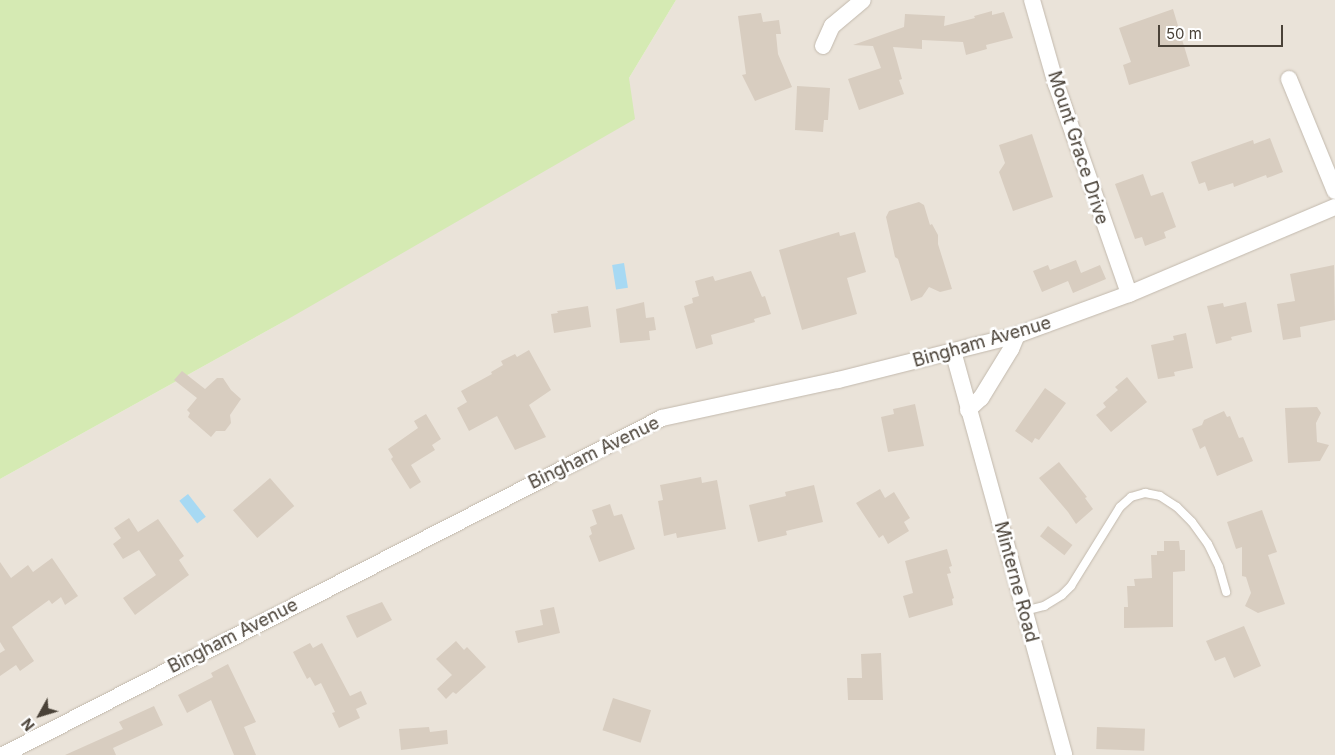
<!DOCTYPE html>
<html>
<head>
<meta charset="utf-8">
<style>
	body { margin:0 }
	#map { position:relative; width:1335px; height:755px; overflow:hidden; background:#f6f2eb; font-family:Inter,sans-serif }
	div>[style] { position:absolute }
	.residential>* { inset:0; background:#eae3d9 }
	.green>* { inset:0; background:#d5eab3 }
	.water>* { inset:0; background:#a7d9f3; transform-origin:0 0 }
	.building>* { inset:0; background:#d8cdc0; transform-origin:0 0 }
	.roads { filter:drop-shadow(0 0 1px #c2b9ad) drop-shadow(0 0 1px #c2b9ad) }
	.lane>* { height:8px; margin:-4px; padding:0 4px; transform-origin:4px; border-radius:4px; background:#fff }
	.street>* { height:16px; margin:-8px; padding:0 8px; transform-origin:8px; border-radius:8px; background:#fff }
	span { translate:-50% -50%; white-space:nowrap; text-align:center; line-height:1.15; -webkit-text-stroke:5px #fff; paint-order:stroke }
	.street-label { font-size:18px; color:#4a4238 }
	.north { position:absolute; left:15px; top:690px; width:50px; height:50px; -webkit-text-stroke:4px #fff; paint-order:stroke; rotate:231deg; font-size:14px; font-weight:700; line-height:20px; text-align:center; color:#4a4238 }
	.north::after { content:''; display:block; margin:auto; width:18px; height:22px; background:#4a4238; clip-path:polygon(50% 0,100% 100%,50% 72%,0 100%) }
	.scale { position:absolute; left:1158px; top:25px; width:125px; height:22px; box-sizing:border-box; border:2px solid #4a4238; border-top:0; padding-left:6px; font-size:15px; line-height:18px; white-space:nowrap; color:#4a4238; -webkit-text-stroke:4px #fff; paint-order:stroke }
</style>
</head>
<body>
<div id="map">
	<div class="residential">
		<i style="clip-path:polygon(676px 0,1335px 0,1335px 755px,0 755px,0 479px,283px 322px,629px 78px)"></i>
	</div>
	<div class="green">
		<i style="clip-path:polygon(0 0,676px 0,629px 78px,635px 119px,283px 322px,0 479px)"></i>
	</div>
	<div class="water">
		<i style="left:624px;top:263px;width:25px;height:12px;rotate:81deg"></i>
		<i style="left:188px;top:494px;width:29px;height:11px;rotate:52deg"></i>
	</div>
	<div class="building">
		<i style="clip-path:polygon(1173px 9px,1190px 66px,1129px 85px,1123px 65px,1131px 62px,1119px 28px)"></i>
		<i style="clip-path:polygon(992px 11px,992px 15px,1004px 12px,1013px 38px,986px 45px,987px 49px,966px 55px,963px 42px,922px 40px,922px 49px,893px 47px,902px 79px,899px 80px,904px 94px,859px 110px,848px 79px,881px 68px,873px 46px,853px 45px,904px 27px,905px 14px,945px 16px,944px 26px,975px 18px,974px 16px)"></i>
		<i style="clip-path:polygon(761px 13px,763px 22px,779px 20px,781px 34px,776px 34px,778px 54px,792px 87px,755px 101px,742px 75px,746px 74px,738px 16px)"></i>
		<i style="clip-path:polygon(797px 86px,830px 88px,828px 120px,824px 120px,823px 132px,795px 130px)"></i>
		<i style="clip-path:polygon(1032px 134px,1053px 197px,1013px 211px,999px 172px,1005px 163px,999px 145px)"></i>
		<i style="clip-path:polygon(1270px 138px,1283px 172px,1267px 178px,1266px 175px,1234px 187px,1233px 183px,1208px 191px,1205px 182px,1199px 184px,1191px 162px,1253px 140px,1254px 144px)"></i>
		<i style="clip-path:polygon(1143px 174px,1151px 196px,1163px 192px,1176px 227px,1164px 232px,1166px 238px,1145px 246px,1142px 237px,1135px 239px,1115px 184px)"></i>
		<i style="clip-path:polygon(919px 202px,924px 205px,930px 225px,932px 224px,938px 235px,938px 244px,952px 289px,940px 292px,929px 287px,922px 297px,911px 301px,898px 259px,895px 257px,886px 217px,889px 211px)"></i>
		<i style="clip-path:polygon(839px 232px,840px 236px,855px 232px,866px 272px,847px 278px,857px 314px,802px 330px,779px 250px)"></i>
		<i style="clip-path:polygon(1076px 260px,1081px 273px,1100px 265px,1106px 279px,1073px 293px,1068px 281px,1042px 292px,1033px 271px,1048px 265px,1050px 270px)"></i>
		<i style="clip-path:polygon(1334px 265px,1335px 320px,1300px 327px,1301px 337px,1283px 340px,1277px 304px,1295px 301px,1290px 274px)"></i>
		<i style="clip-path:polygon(751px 271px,762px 297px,765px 296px,771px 314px,754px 319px,755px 322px,711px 335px,713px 344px,696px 349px,684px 306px,693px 303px,692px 298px,699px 296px,695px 281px,713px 276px,715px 281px)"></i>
		<i style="clip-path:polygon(644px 302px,646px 318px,654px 317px,656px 330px,649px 331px,650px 340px,620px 343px,616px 309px)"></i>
		<i style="clip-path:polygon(1246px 302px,1252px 332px,1231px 337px,1232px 340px,1216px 344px,1207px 306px,1223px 303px,1224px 307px)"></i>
		<i style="clip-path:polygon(588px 306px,591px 327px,554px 333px,551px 314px,558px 313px,557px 311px)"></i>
		<i style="clip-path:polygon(1186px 333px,1193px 368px,1174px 372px,1175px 376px,1158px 379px,1151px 345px,1174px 340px,1173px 336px)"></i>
		<i style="clip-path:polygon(529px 350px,551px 390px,529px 405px,546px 437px,515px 450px,497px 416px,469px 431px,457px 408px,467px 402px,461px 391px,492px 374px,491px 372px,503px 365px,501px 361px,515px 354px,517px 357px)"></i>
		<i style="clip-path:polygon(182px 371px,205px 389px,217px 378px,223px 378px,231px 390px,241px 399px,230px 415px,231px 423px,225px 431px,216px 431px,211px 437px,188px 417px,190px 413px,187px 410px,197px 398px,174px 380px)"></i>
		<i style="clip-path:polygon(1127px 377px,1147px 402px,1111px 432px,1096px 415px,1106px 407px,1103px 403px,1118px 390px,1115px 387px)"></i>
		<i style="clip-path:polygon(1045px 388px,1066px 403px,1039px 440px,1035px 438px,1032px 443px,1015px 431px)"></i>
		<i style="clip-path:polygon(915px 404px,924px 446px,888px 452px,881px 417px,894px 414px,893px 409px)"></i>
		<i style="clip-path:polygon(1317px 407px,1321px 413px,1316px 423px,1317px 442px,1329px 445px,1320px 461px,1288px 463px,1285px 408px)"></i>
		<i style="clip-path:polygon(1224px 411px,1227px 417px,1230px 416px,1239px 438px,1243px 437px,1253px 461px,1217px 476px,1205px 446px,1200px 449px,1192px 429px,1202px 425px,1204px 420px)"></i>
		<i style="clip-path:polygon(426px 414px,441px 439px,432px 445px,435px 450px,411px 465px,421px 482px,410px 489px,391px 459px,393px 457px,388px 449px,418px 428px,414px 421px)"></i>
		<i style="clip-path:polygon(1059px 462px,1087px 497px,1085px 498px,1093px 509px,1076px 524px,1068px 512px,1039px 478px)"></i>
		<i style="clip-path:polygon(701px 477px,702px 483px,717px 480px,726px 529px,677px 538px,676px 533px,664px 536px,658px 501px,663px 500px,660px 485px)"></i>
		<i style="left:270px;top:478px;width:37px;height:49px;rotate:49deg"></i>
		<i style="clip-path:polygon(814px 485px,823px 522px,786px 531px,787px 535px,758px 542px,749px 505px,786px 496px,785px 492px)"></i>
		<i style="clip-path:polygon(880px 489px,885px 498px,894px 492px,910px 518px,904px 522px,909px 531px,888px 544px,883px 535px,879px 538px,856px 503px)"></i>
		<i style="clip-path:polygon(610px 504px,614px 516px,622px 514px,635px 549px,599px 562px,589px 536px,592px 534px,590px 527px,597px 524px,592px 510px)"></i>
		<i style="clip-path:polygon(1262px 510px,1277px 552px,1268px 555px,1285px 604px,1258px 613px,1245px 606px,1251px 593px,1246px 577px,1242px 576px,1242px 547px,1236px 549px,1227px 522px)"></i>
		<i style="clip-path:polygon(129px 518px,138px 532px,158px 519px,184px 556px,179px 560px,189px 575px,135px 615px,123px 598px,156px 575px,139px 550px,123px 559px,113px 544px,121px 538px,114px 528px)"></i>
		<i style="left:1048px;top:526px;width:31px;height:13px;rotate:38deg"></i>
		<i style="clip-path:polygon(1164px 541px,1179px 541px,1180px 550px,1185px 550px,1185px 571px,1173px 572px,1173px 627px,1124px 628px,1124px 607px,1128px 607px,1127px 586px,1135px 586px,1134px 579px,1152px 578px,1151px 555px,1157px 555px,1157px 551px,1164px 551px)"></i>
		<i style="clip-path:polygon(947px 549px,952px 566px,949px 567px,951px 573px,947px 574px,954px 598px,952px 599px,953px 605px,909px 618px,903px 596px,913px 593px,905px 561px)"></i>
		<i style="clip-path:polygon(52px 558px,78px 596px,65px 605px,61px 597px,52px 604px,49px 600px,12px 627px,34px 661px,20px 671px,16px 665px,0 676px,0 653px,5px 650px,0 642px,0 562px,11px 578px,28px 565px,33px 572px)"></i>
		<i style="clip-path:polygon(382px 602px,392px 620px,357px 638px,346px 616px)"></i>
		<i style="clip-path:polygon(554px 607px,560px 633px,518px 643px,515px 631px,543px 625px,540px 610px)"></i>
		<i style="clip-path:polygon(1244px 626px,1261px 666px,1234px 678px,1225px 657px,1215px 661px,1206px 641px)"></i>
		<i style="clip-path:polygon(456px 641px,464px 650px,467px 647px,486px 667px,456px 694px,453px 692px,446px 699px,437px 689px,452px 675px,436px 659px)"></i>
		<i style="clip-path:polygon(310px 643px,313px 648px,322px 643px,350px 696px,361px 691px,367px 704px,356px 709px,360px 718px,339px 728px,332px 713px,335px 712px,321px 683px,315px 686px,310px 677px,307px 679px,293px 652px)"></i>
		<i style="clip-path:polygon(881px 653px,883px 700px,848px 700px,847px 678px,862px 678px,861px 654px)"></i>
		<i style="clip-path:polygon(228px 664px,256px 722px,244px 727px,256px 755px,234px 755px,211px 700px,187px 713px,178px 695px,213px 677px,211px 673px)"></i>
		<i style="left:613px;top:698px;width:40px;height:34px;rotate:18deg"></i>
		<i style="clip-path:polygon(154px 706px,163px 725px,113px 748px,116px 755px,65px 755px,123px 729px,119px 722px)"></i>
		<i style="clip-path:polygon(429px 727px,430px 732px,447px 730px,448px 744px,401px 750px,399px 729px)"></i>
		<i style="left:1097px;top:727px;width:48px;height:22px;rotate:2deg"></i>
	</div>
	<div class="roads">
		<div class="lane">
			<i style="left:1024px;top:611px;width:21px;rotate:-14deg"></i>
			<i style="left:1044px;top:606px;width:21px;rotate:-31deg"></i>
			<i style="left:1062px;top:595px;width:13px;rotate:-45deg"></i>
			<i style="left:1071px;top:586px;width:93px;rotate:-58.2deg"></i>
			<i style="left:1120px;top:507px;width:15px;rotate:-42deg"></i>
			<i style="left:1131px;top:497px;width:15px;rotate:-16deg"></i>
			<i style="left:1145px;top:493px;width:15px;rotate:11deg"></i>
			<i style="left:1160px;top:496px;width:20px;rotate:33deg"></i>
			<i style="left:1177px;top:507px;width:21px;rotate:45deg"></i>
			<i style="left:1192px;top:522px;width:27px;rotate:54deg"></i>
			<i style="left:1208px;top:544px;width:25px;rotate:64deg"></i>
			<i style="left:1219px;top:567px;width:26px;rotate:74deg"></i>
		</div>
		<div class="street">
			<i style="left:1032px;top:0;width:87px;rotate:74.1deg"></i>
			<i style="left:1056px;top:84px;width:222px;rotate:70.8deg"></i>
			<i style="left:823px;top:46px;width:22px;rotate:-66deg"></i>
			<i style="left:832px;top:26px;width:40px;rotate:-40deg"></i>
			<i style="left:1289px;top:79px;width:121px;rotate:67.7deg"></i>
			<i style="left:953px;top:351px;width:419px;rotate:74.6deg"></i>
			<i style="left:968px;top:410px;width:18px;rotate:-43deg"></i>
			<i style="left:981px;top:398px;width:57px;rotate:-58.5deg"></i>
			<i style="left:1011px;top:349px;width:15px;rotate:-67deg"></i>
			<i style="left:3px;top:755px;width:740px;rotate:-27.08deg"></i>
			<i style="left:662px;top:418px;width:180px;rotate:-12.2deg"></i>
			<i style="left:838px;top:380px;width:185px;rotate:-14.1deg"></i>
			<i style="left:1017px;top:335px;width:119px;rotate:-20.1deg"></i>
			<i style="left:1129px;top:294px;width:224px;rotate:-22.9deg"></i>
		</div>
	</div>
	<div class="street-label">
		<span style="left:1078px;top:148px;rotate:72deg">Mount Grace Drive</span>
		<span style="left:982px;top:342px;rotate:-16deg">Bingham Avenue</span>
		<span style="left:594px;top:453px;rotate:-26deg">Bingham Avenue</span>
		<span style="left:1016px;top:582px;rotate:75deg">Minterne Road</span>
		<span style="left:233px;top:636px;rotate:-27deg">Bingham Avenue</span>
	</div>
	<div class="north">N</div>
	<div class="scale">50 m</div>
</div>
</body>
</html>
